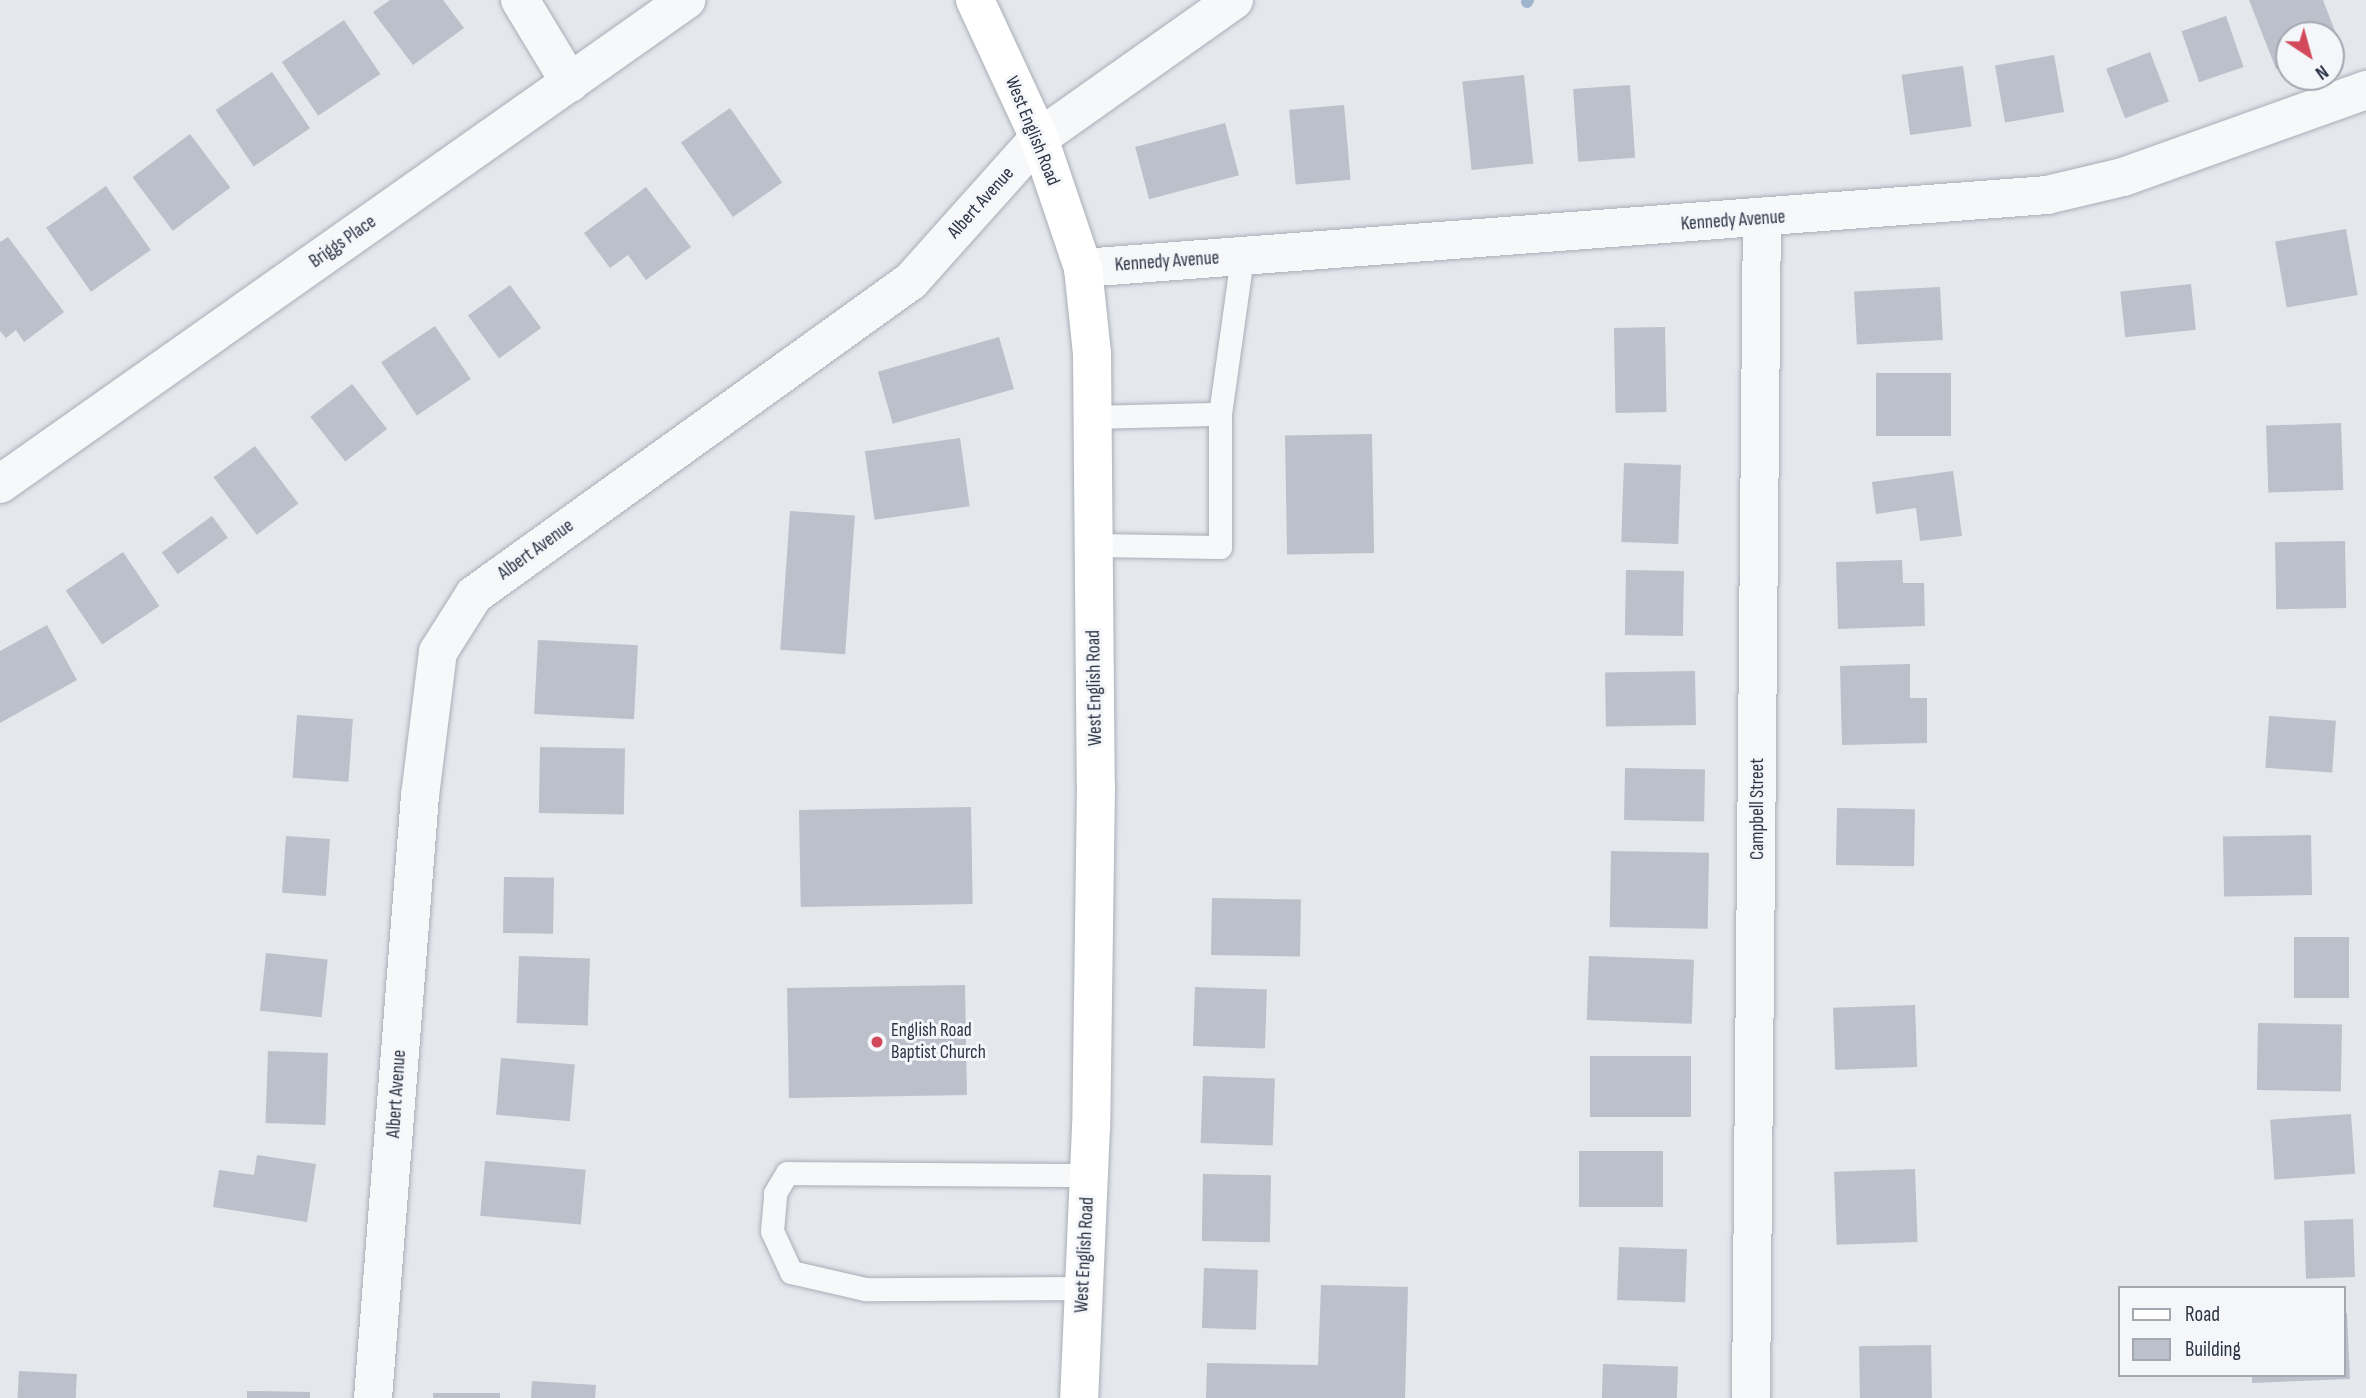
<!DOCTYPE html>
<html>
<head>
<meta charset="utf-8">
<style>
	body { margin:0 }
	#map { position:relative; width:2366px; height:1398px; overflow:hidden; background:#e4e7ec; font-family:"Sofia Sans Condensed",sans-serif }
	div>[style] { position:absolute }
	.stream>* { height:12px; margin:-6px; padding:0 6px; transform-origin:6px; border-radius:6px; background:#9fb4cc }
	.building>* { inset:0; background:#bbc0ca; transform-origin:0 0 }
	.roads { filter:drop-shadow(0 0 2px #a9aeb7) drop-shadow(0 0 2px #a9aeb7) }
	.service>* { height:23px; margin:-11.5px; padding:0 11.5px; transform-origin:11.5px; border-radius:11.5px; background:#f7f8fa }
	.minor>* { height:38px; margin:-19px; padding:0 19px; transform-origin:19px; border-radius:19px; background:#f7f8fa }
	.secondary>* { height:38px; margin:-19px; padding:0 19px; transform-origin:19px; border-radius:19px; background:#fff }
	.dots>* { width:19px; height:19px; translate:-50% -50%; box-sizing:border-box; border:4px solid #f4f6f9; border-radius:50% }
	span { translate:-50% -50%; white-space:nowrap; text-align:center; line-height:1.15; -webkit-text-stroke:6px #f4f6f9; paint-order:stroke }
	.street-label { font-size:19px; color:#2b3445 }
	.poi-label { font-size:19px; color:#2b3445 }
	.left { translate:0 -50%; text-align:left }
	.legend { position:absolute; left:2118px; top:1286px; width:228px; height:91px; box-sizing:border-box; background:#f4f6f9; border:2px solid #a4a8b1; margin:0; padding:9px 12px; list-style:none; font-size:21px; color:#2b3445 }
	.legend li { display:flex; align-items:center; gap:14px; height:35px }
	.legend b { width:35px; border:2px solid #a4a8b1 }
	.north { position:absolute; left:2275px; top:21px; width:70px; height:70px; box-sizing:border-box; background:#f4f6f9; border:2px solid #a4a8b1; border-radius:50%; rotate:144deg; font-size:19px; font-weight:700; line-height:28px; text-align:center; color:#2b3445 }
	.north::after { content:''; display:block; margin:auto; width:24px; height:32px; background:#d1495b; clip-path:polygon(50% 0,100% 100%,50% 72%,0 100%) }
</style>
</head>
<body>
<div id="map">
	<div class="stream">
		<i style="left:1527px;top:2px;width:2px;rotate:-63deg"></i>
	</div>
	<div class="building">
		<i style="clip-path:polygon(390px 0,443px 0,464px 28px,413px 65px,373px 12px)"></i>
		<i style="clip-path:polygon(2249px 0,2323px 0,2340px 44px,2331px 48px,2331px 35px,2289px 35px,2289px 64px,2276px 69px)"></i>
		<i style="left:2226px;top:16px;width:54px;height:47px;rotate:71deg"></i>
		<i style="left:344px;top:20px;width:65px;height:75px;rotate:56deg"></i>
		<i style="left:2150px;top:52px;width:53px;height:47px;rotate:69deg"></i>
		<i style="left:2054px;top:55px;width:58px;height:60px;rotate:80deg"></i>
		<i style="left:1963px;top:66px;width:61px;height:62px;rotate:82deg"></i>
		<i style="left:272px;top:72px;width:68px;height:68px;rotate:56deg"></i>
		<i style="left:1524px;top:75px;width:89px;height:62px;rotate:84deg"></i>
		<i style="left:1630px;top:85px;width:73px;height:57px;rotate:86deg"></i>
		<i style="left:1344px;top:105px;width:75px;height:55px;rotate:85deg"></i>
		<i style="left:730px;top:108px;width:91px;height:60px;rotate:55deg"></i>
		<i style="left:1225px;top:123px;width:54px;height:93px;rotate:75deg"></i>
		<i style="left:190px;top:134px;width:67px;height:72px;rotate:53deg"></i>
		<i style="left:106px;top:186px;width:78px;height:73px;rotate:55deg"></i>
		<i style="clip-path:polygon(646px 187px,691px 247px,646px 280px,628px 255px,610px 268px,584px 233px)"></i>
		<i style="left:2346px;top:229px;width:67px;height:72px;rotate:80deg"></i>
		<i style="clip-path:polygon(8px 237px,64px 312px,24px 342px,16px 330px,6px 338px,0 331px,0 242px)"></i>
		<i style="left:2191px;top:284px;width:46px;height:71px;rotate:84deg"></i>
		<i style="left:510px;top:285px;width:53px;height:52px;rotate:54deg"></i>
		<i style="left:1940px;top:287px;width:53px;height:86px;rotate:87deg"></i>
		<i style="left:435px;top:326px;width:64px;height:65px;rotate:56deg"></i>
		<i style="left:1665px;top:327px;width:85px;height:51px;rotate:89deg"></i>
		<i style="left:999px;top:337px;width:54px;height:126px;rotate:74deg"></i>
		<i style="left:1876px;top:373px;width:75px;height:63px"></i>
		<i style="left:352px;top:384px;width:57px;height:53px;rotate:52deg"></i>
		<i style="left:2341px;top:423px;width:67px;height:75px;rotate:88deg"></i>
		<i style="left:1372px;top:434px;width:119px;height:87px;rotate:89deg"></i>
		<i style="left:960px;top:438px;width:69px;height:96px;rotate:82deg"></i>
		<i style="left:255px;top:446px;width:72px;height:52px;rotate:53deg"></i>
		<i style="left:1624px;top:463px;width:57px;height:79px;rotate:2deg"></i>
		<i style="clip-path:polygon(1953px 471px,1962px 536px,1920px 541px,1916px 508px,1876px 514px,1872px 482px)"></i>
		<i style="left:790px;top:511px;width:65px;height:139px;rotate:4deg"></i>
		<i style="left:212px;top:516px;width:27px;height:62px;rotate:54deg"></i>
		<i style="left:2345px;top:541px;width:67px;height:70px;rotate:89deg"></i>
		<i style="left:123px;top:552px;width:65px;height:69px;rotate:56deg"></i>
		<i style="clip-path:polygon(1902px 560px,1903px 583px,1924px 583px,1925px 626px,1838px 629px,1836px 562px)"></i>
		<i style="left:1626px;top:570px;width:58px;height:65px;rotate:1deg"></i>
		<i style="clip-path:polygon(47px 625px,77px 680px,0 723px,0 651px)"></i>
		<i style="left:538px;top:640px;width:100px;height:74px;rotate:3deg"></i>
		<i style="clip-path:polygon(1910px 664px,1910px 698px,1927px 698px,1927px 743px,1842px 745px,1840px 666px)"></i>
		<i style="left:1695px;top:671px;width:54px;height:90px;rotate:89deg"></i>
		<i style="left:297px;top:715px;width:56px;height:63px;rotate:4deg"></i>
		<i style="left:2269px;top:716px;width:67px;height:52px;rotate:4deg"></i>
		<i style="left:540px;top:747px;width:85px;height:66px;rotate:1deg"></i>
		<i style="left:1625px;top:768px;width:80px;height:52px;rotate:1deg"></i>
		<i style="left:971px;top:807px;width:97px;height:172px;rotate:89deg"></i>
		<i style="left:1837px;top:808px;width:78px;height:57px;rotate:1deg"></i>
		<i style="left:2311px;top:835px;width:60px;height:88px;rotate:89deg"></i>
		<i style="left:286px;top:836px;width:44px;height:57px;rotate:4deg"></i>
		<i style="left:1611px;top:851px;width:98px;height:76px;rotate:1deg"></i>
		<i style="left:504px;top:877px;width:50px;height:56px;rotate:1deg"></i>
		<i style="left:1212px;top:898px;width:89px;height:57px;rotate:1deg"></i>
		<i style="left:2294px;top:937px;width:55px;height:61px"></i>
		<i style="left:266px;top:953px;width:62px;height:58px;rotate:6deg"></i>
		<i style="left:519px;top:956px;width:71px;height:67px;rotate:2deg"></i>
		<i style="left:1589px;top:956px;width:105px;height:64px;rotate:2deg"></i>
		<i style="left:965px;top:985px;width:110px;height:178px;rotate:89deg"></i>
		<i style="left:1195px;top:987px;width:72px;height:59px;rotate:2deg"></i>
		<i style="left:1915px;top:1005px;width:62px;height:82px;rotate:88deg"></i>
		<i style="left:2258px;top:1023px;width:84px;height:67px;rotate:1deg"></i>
		<i style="left:268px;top:1051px;width:60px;height:72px;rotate:2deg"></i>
		<i style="left:1590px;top:1056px;width:101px;height:61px"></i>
		<i style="left:501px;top:1058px;width:74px;height:57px;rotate:5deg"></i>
		<i style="left:1203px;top:1076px;width:72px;height:67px;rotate:2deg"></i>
		<i style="left:2351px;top:1114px;width:60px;height:81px;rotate:86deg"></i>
		<i style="left:1663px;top:1151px;width:56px;height:84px;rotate:90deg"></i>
		<i style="clip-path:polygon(257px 1155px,316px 1164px,307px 1222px,213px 1207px,219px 1170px,254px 1175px)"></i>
		<i style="left:485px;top:1161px;width:101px;height:55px;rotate:5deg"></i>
		<i style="left:1915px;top:1169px;width:73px;height:81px;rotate:88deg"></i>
		<i style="left:1203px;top:1174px;width:68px;height:67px;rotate:1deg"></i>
		<i style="left:2353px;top:1219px;width:58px;height:49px;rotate:88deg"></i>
		<i style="left:1619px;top:1247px;width:68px;height:53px;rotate:2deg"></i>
		<i style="left:1204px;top:1268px;width:54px;height:60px;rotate:2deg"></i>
		<i style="clip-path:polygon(1321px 1285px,1408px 1287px,1405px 1398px,1206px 1398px,1207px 1363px,1318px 1365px)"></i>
		<i style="clip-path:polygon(2343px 1313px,2347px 1313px,2350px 1379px,2252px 1383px,2252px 1375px,2343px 1375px)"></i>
		<i style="left:1931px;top:1345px;width:53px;height:72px;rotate:89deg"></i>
		<i style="left:1603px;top:1364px;width:75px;height:34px;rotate:2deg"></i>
		<i style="left:19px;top:1371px;width:58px;height:27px;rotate:3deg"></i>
		<i style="clip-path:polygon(532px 1381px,596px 1385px,595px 1398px,531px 1398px)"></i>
		<i style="clip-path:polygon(247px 1391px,310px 1392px,310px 1398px,247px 1398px)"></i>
		<i style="left:433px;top:1393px;width:67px;height:5px"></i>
	</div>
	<div class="roads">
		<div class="service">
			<i style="left:1093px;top:417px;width:127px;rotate:-1.4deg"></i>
			<i style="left:1094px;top:545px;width:126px;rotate:0.9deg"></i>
			<i style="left:1220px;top:547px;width:133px;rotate:-90deg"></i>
			<i style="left:1220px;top:414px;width:159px;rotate:-82deg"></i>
			<i style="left:1083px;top:1288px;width:218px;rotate:179.7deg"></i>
			<i style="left:865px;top:1289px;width:76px;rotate:-167.1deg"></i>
			<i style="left:791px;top:1272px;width:45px;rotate:-114.9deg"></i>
			<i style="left:772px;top:1231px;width:38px;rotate:-85deg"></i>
			<i style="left:775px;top:1193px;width:23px;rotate:-59deg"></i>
			<i style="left:787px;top:1173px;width:302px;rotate:0.4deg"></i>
		</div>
		<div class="minor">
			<i style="left:520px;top:0;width:97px;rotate:58.9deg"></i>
			<i style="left:1083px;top:268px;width:967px;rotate:-4.33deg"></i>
			<i style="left:2047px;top:195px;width:78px;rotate:-13.3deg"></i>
			<i style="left:2123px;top:177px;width:258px;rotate:-19.7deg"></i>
			<i style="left:0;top:484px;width:840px;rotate:-35.2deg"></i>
			<i style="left:373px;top:1398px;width:604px;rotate:-85.54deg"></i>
			<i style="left:420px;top:796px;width:145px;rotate:-82.9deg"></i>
			<i style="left:438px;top:652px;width:67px;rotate:-57.7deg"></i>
			<i style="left:474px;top:595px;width:538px;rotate:-35.7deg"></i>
			<i style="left:911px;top:281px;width:192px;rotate:-48.2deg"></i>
			<i style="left:1039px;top:138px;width:239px;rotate:-35.3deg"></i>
			<i style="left:1751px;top:1398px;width:1179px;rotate:-89.47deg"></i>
		</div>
		<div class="secondary">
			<i style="left:975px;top:0;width:152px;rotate:65.1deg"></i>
			<i style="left:1039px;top:138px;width:137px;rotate:71.3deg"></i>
			<i style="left:1083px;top:268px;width:85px;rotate:84deg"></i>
			<i style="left:1092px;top:353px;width:432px;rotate:89.5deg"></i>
			<i style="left:1096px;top:785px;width:342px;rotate:90.8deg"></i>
			<i style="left:1091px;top:1127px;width:271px;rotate:92.5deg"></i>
		</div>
	</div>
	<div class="dots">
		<i style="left:877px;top:1042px;background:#d1495b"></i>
	</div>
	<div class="street-label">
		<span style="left:1032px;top:131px;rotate:68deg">West English Road</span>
		<span style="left:981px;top:203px;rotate:-48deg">Albert Avenue</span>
		<span style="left:1733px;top:221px;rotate:-4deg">Kennedy Avenue</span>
		<span style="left:343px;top:242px;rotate:-35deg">Briggs Place</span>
		<span style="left:1167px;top:262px;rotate:-4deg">Kennedy Avenue</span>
		<span style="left:536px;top:550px;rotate:-36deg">Albert Avenue</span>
		<span style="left:1095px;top:688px;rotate:-91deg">West English Road</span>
		<span style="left:1758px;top:809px;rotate:-90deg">Campbell Street</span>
		<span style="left:397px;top:1094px;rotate:-86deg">Albert Avenue</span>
		<span style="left:1085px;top:1255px;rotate:-87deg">West English Road</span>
	</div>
	<div class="poi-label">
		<span class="left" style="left:891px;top:1042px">English Road<br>Baptist Church</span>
	</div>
	<ul class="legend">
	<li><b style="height:9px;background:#fff"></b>Road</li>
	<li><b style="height:19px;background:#bbc0ca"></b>Building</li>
	</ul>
	<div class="north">N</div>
</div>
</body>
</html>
